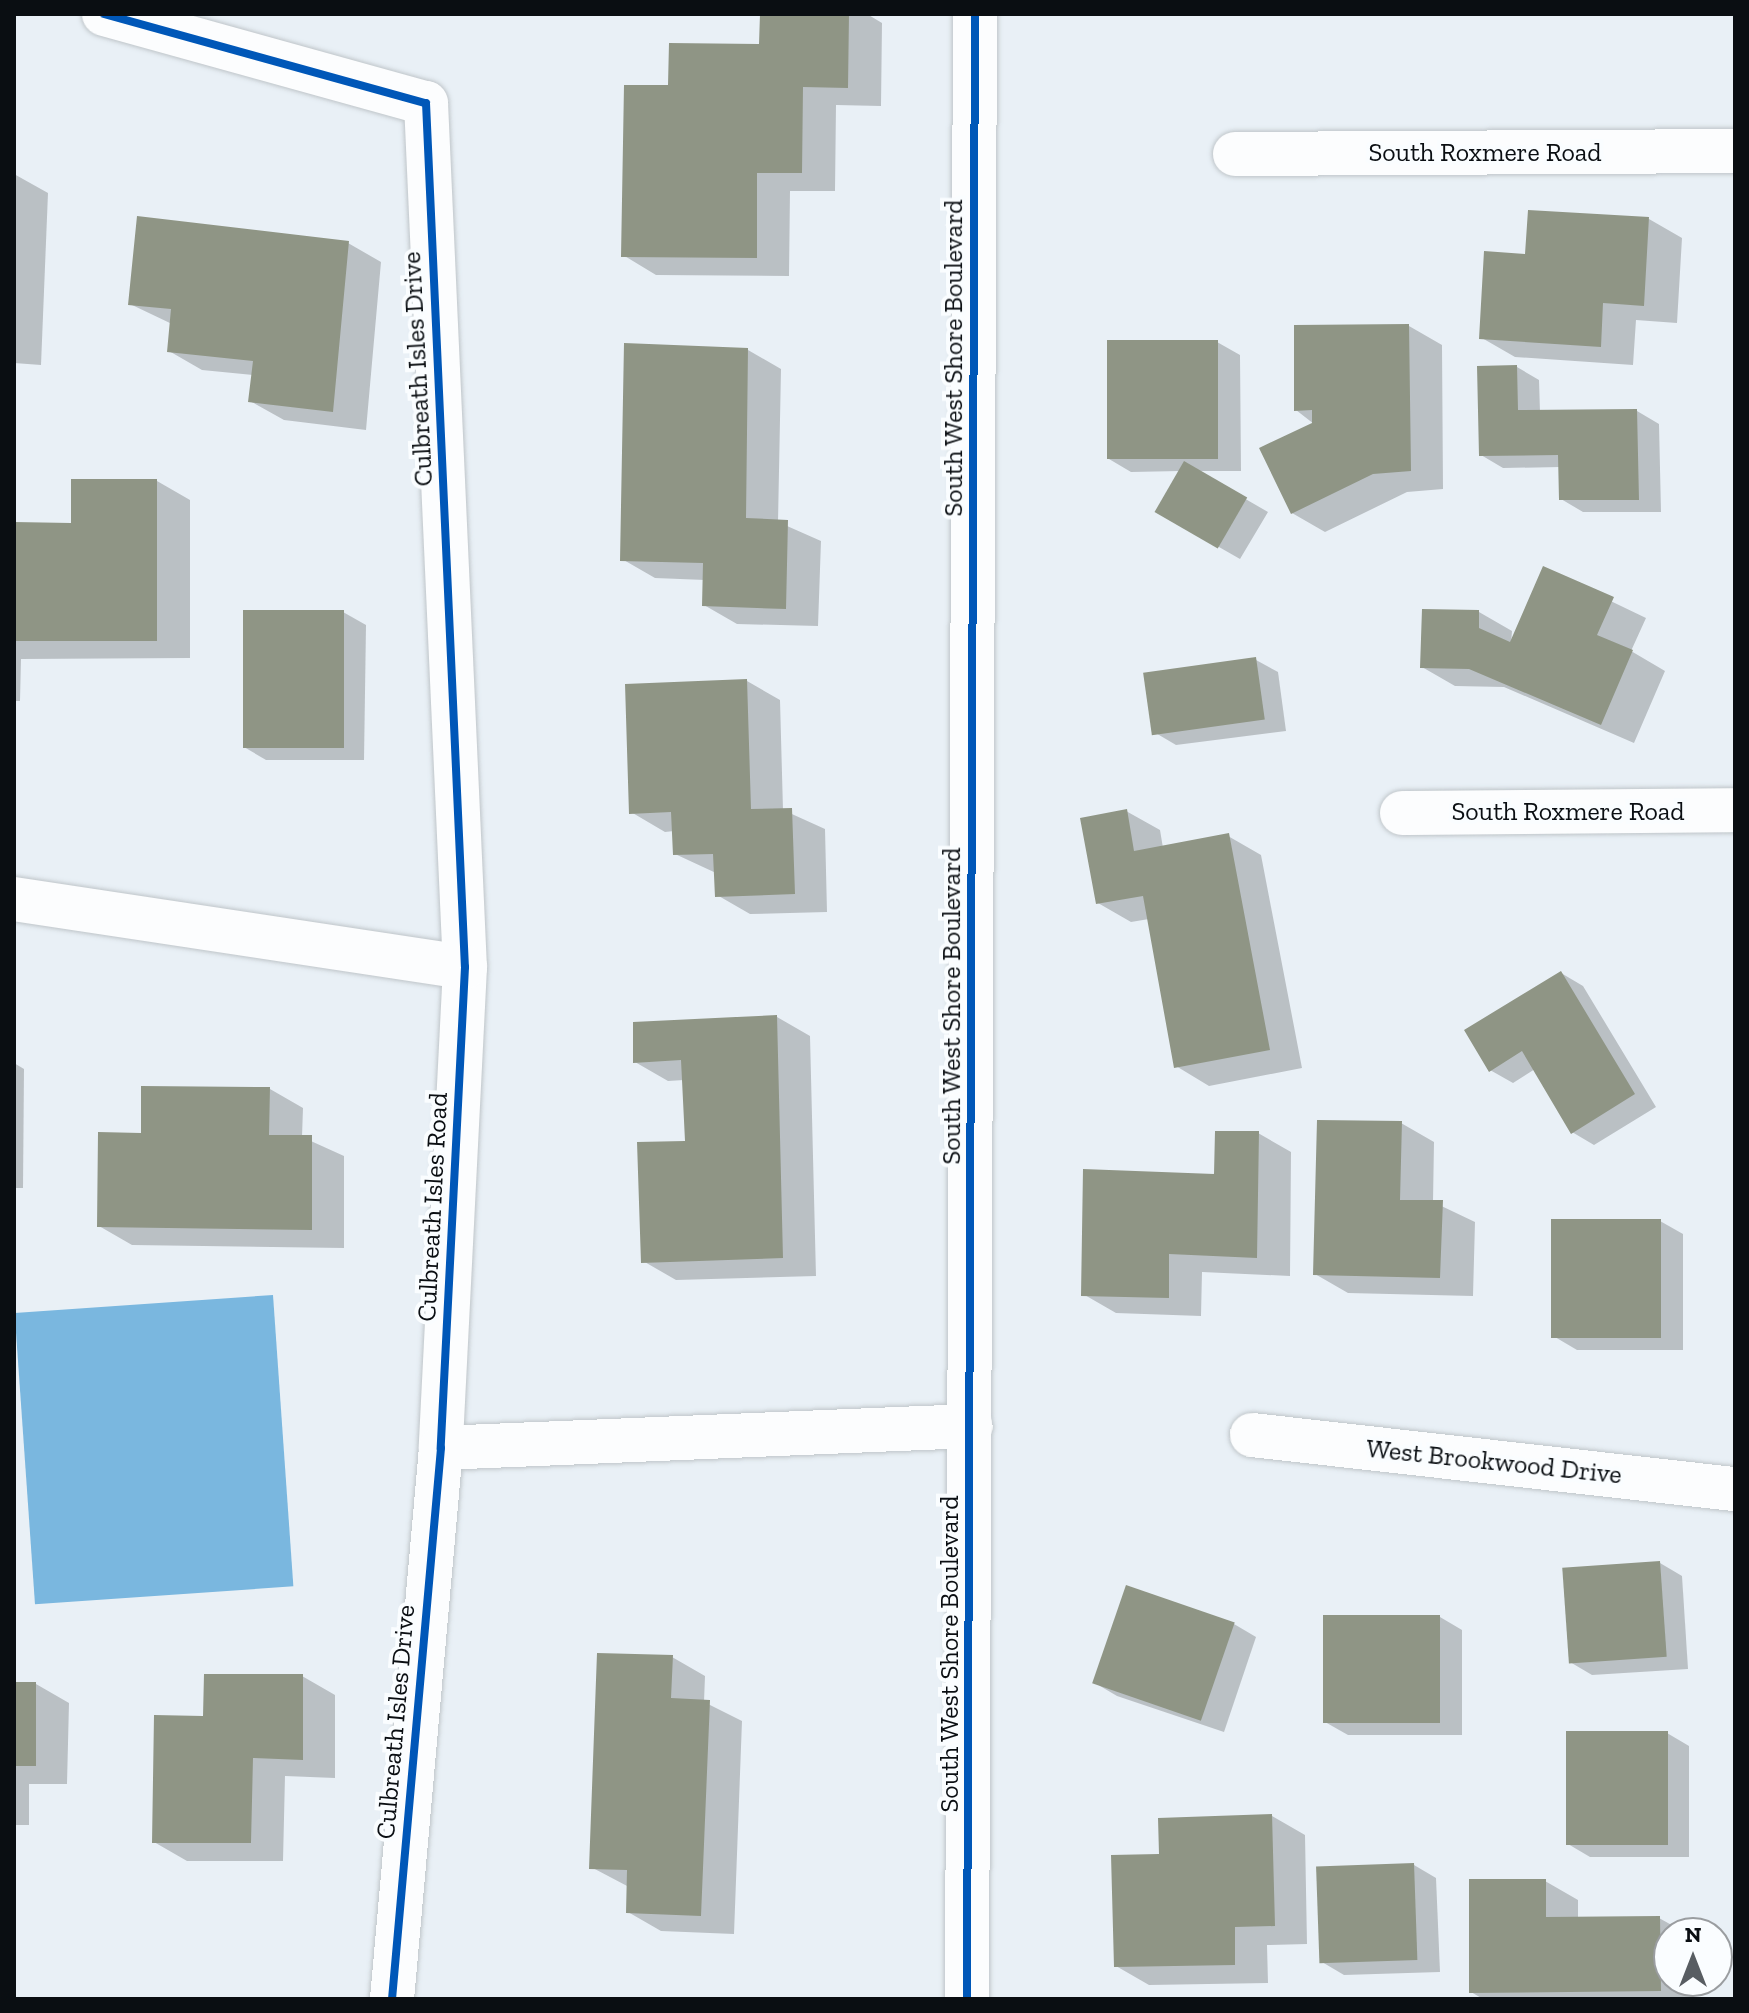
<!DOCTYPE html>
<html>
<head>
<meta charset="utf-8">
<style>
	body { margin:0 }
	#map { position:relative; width:1749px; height:2013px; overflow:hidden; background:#e9f0f6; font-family:"Zilla Slab",serif }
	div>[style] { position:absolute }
	.water>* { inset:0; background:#7ab7df; transform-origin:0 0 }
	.shadow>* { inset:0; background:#0003 }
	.building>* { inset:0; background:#8f9585; transform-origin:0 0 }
	.roads { filter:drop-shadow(0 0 2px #bfc5c9) drop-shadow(0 0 2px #bfc5c9) }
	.minor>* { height:44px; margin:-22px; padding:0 22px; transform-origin:22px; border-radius:22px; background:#fcfdfe }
	.cycleway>* { height:8px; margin:-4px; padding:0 4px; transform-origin:4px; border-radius:4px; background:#0057b8 }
	span { translate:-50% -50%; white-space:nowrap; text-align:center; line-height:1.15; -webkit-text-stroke:8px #fafdff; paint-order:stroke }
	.street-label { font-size:26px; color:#0a0e12 }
	.frame { position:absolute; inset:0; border:16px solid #0a0e12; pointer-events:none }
	.north { position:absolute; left:1653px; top:1917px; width:80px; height:80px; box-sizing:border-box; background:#fafdff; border:2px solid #9a9da0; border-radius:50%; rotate:0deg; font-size:22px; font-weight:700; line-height:32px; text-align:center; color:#0a0e12 }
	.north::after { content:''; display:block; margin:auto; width:28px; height:36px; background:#585d62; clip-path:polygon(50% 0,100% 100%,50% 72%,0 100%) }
</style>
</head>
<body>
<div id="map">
	<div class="water">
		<i style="left:273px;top:1295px;width:292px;height:259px;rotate:86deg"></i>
	</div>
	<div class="shadow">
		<i style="clip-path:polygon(762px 14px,867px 14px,882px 23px,881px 106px,836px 105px,835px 191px,790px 191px,789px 276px,656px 275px,623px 255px,670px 87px,761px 46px)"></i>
		<i style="clip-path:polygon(14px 174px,48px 193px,41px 365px,14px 363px)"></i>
		<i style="clip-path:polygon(1649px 219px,1682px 238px,1677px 323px,1636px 320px,1633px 365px,1515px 357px,1482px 338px,1527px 256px)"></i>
		<i style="clip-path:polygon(348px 243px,381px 262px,366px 430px,284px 420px,250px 401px,253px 375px,202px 370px,169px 351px,172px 324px,130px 304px)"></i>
		<i style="clip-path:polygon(1409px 326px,1442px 345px,1443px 489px,1407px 492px,1325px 532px,1292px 513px,1314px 424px,1296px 410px)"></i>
		<i style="clip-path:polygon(1217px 342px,1240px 355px,1241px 471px,1197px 471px,1268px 512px,1240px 559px,1156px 511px,1180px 471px,1131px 472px,1109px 459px)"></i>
		<i style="clip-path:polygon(748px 350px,781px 369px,778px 522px,821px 541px,818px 626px,737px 624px,704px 605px,705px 580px,655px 578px,622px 559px)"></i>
		<i style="clip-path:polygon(1517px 367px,1539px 380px,1540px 412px,1637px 411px,1659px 424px,1661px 512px,1583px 512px,1561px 499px,1560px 467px,1503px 468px,1481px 455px)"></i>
		<i style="clip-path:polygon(157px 481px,190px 500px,190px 658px,21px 659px,20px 701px,14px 701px,14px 524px,73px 525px)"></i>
		<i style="clip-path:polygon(1544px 569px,1646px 618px,1631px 651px,1665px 671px,1634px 743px,1504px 687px,1455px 686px,1422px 667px,1479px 612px,1512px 631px,1511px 644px)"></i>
		<i style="clip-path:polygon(343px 612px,366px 625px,364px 760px,266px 760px,244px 747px)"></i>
		<i style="clip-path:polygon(1256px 660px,1278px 672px,1286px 731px,1176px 745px,1154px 732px)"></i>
		<i style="clip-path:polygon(747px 681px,780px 700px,783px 810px,825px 829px,827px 912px,750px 914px,717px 895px,716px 873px,675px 854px,674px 831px,665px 832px,631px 812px)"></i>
		<i style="clip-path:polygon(1126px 811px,1160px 830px,1163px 848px,1228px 836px,1261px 855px,1302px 1068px,1209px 1086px,1176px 1066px,1149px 919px,1131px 922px,1098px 903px)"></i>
		<i style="clip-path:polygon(1561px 973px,1583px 986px,1656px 1107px,1594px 1145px,1572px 1132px,1535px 1069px,1513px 1083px,1490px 1070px)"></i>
		<i style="clip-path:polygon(777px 1017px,810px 1036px,816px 1276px,676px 1280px,643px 1261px,687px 1143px,684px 1080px,668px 1081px,635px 1062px)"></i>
		<i style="clip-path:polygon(14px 1063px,24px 1069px,23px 1188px,14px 1188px)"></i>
		<i style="clip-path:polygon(270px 1089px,303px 1108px,302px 1137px,344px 1156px,344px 1248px,132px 1245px,99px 1226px,142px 1135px)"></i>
		<i style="clip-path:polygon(1401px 1123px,1434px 1142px,1433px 1202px,1475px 1222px,1473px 1296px,1348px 1293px,1315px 1274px)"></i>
		<i style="clip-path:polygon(1258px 1133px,1291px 1152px,1290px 1276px,1202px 1272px,1201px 1316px,1116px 1313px,1083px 1294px)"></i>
		<i style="clip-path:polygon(1660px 1221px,1683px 1234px,1683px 1350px,1577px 1350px,1555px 1337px)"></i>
		<i style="clip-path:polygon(1660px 1563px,1682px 1576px,1688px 1669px,1592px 1675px,1570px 1662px)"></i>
		<i style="clip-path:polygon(1440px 1617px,1462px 1630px,1462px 1735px,1348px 1735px,1325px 1722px)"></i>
		<i style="clip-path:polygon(1234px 1624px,1256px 1637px,1224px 1732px,1117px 1696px,1095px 1683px)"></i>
		<i style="clip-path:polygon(672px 1657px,705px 1676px,704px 1702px,742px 1721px,734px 1934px,661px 1931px,628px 1912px,629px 1887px,591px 1867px)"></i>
		<i style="clip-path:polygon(302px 1676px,335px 1695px,335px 1778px,285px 1776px,283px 1861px,187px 1861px,154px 1842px,205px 1718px)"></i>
		<i style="clip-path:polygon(14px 1684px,36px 1684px,69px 1703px,67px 1784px,29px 1784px,29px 1825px,14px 1825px)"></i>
		<i style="clip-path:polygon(1667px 1733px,1689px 1746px,1689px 1857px,1590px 1857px,1568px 1844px)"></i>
		<i style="clip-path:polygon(1272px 1816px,1305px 1835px,1307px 1944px,1267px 1945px,1268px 1983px,1149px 1985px,1116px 1966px,1161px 1856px)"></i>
		<i style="clip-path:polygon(1414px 1865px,1436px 1878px,1440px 1972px,1344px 1975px,1322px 1962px)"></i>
		<i style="clip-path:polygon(1545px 1881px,1578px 1900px,1578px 1918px,1659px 1918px,1686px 1933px,1669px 1933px,1669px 1981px,1693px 1981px,1693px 1999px,1483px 1999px,1471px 1992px)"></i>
	</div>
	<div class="building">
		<i style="clip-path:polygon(760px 14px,849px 14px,848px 88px,803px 87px,802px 173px,757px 173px,757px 258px,621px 257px,624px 85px,668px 85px,669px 43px,759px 44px)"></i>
		<i style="clip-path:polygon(1528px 210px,1649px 217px,1644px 306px,1603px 303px,1601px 347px,1479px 339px,1484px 251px,1525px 254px)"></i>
		<i style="clip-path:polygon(137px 216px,349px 241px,333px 412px,248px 402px,253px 361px,167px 352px,171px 309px,128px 305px)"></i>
		<i style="clip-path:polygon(1409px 324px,1411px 471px,1373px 474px,1291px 514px,1259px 448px,1312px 423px,1312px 410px,1294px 411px,1294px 325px)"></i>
		<i style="left:1218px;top:340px;width:119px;height:111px;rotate:90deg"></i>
		<i style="clip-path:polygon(624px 343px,748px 348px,746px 518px,788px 520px,786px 609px,702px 606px,703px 563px,620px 561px)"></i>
		<i style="clip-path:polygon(1517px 365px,1518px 410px,1637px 409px,1639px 500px,1559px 500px,1558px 455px,1479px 456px,1477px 366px)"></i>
		<i style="left:1184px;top:461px;width:73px;height:59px;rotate:30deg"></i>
		<i style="clip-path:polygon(71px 479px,157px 479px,157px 641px,14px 641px,14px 522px,71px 523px)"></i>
		<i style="clip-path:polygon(1543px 566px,1614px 597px,1597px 635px,1633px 650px,1601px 725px,1469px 669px,1420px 668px,1422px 609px,1479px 610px,1479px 628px,1510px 642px)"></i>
		<i style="left:243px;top:610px;width:101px;height:138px"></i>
		<i style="left:1256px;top:657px;width:63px;height:114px;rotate:82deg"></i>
		<i style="clip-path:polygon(747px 679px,751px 809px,792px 808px,795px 894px,715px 897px,713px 854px,673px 855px,671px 812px,629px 814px,625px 684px)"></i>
		<i style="clip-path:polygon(1127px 809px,1134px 851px,1229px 833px,1270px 1050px,1174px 1068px,1143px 896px,1096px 904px,1080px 818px)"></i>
		<i style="clip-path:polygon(1561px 971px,1635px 1094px,1571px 1134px,1522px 1051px,1489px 1072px,1464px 1030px)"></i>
		<i style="clip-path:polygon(777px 1015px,783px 1258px,641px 1263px,637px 1142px,685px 1141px,681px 1060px,633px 1063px,633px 1022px)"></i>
		<i style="clip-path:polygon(141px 1086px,270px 1087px,269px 1135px,312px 1135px,312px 1230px,97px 1227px,98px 1132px,141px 1133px)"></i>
		<i style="clip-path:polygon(1317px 1120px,1402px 1121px,1400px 1200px,1443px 1200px,1440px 1278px,1313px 1275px)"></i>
		<i style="clip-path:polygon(1215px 1131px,1259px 1131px,1257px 1258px,1169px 1254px,1169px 1298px,1081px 1296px,1083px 1169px,1214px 1174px)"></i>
		<i style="left:1661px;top:1219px;width:119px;height:110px;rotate:90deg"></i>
		<i style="left:1660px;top:1561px;width:96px;height:98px;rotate:86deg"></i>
		<i style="left:1126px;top:1585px;width:115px;height:104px;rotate:19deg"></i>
		<i style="left:1323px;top:1615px;width:117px;height:108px"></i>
		<i style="clip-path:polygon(597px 1653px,673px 1655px,671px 1698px,710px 1700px,701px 1916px,626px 1913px,627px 1870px,589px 1869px)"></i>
		<i style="clip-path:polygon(204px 1674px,303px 1674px,303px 1760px,253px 1758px,251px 1843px,152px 1843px,154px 1715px,203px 1716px)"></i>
		<i style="left:14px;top:1682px;width:22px;height:84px"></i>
		<i style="left:1566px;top:1731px;width:102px;height:114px"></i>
		<i style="clip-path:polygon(1272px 1814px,1275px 1926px,1235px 1927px,1235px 1965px,1114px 1967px,1111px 1855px,1159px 1854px,1158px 1818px)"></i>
		<i style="left:1414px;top:1863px;width:97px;height:98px;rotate:88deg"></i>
		<i style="clip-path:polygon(1469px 1879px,1546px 1879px,1546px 1917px,1660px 1916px,1661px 1991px,1469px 1993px)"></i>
	</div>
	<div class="roads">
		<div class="minor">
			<i style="left:104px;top:14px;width:334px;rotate:15.5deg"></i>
			<i style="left:426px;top:103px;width:865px;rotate:87.42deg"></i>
			<i style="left:465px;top:967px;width:482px;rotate:92.9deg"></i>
			<i style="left:441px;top:1448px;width:553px;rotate:95.08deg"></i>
			<i style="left:1235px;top:154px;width:500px;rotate:-0.34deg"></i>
			<i style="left:1402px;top:813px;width:333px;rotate:-0.5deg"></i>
			<i style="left:14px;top:899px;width:456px;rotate:8.6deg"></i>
			<i style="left:1252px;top:1435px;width:486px;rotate:6.4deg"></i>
			<i style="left:441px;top:1448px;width:530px;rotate:-2.38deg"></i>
			<i style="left:967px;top:1999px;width:1985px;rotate:-89.77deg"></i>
		</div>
	</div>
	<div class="cycleway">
		<i style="left:104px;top:14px;width:334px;rotate:15.5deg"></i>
		<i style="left:426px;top:103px;width:865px;rotate:87.42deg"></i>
		<i style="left:465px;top:967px;width:482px;rotate:92.9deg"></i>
		<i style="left:441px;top:1448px;width:553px;rotate:95.08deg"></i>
		<i style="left:967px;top:1999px;width:1985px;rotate:-89.77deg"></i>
	</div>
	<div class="street-label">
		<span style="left:1485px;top:153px">South Roxmere Road</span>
		<span style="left:954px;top:358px;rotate:-90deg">South West Shore Boulevard</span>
		<span style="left:418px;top:369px;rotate:-93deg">Culbreath Isles Drive</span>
		<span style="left:1568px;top:812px">South Roxmere Road</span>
		<span style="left:952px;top:1006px;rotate:-90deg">South West Shore Boulevard</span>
		<span style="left:433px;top:1207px;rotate:-87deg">Culbreath Isles Road</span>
		<span style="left:1494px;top:1462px;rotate:6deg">West Brookwood Drive</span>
		<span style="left:950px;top:1654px;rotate:-90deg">South West Shore Boulevard</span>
		<span style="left:396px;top:1722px;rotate:-85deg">Culbreath Isles Drive</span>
	</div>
	<div class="frame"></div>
	<div class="north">N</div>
</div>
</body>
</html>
